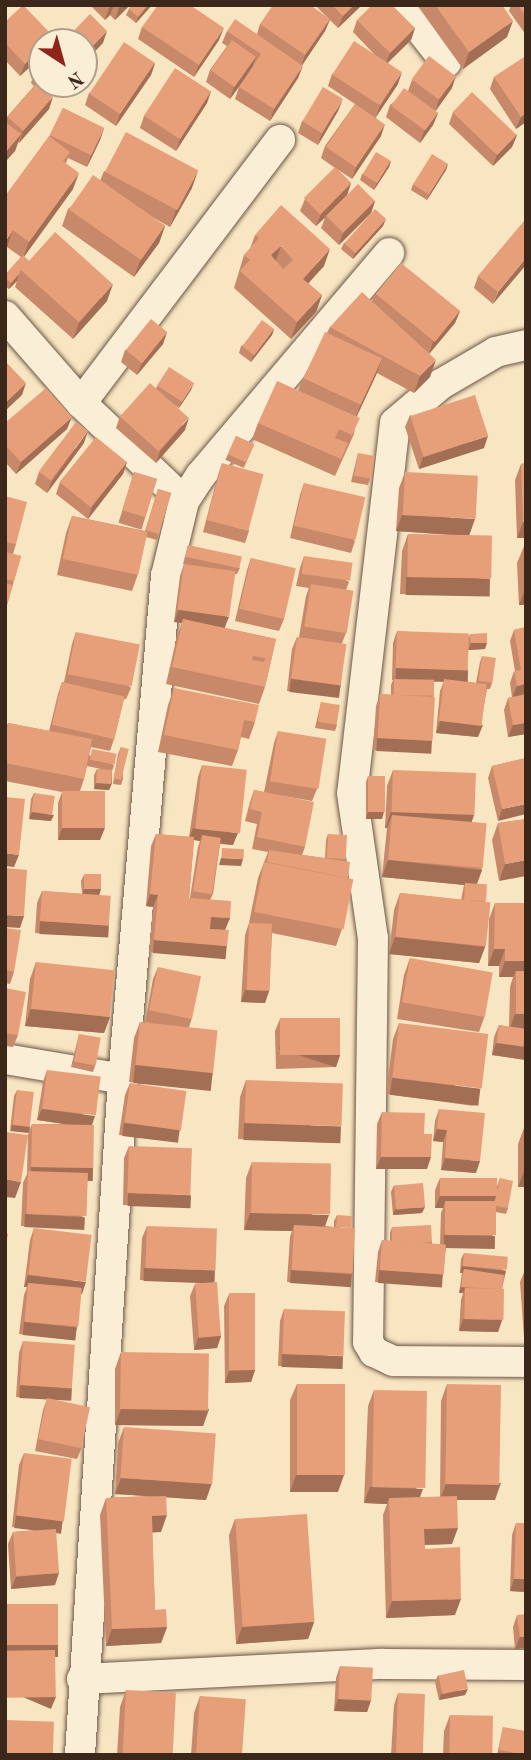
<!DOCTYPE html>
<html>
<head>
<meta charset="utf-8">
<style>
	body { margin:0 }
	#map { position:relative; width:531px; height:1760px; overflow:hidden; background:#f8e5c2; font-family:"Old Standard TT",serif }
	div>[style] { position:absolute }
	.roads { filter:drop-shadow(0 0 2px #6b5645) drop-shadow(0 0 2px #6b5645) }
	.minor>* { height:30px; margin:-15px; padding:0 15px; transform-origin:15px; border-radius:15px; background:#faeed7 }
	.wall>* { inset:0; background:#c78969; transform-origin:0 0 }
	.shaded-wall>* { inset:0; background:#a26f55; transform-origin:0 0 }
	.building>* { inset:0; background:#e79f7a; transform-origin:0 0 }
	span { translate:-50% -50%; white-space:nowrap; text-align:center; line-height:1.15; -webkit-text-stroke:6px #faeed7; paint-order:stroke }
	.frame { position:absolute; inset:0; border:7px solid #3c271b; pointer-events:none }
	.north { position:absolute; left:28px; top:28px; width:70px; height:70px; box-sizing:border-box; background:#faeed7; border:2px solid #ae9e8c; border-radius:50%; rotate:144deg; font-size:19px; font-weight:700; line-height:28px; text-align:center; color:#3c271b }
	.north::after { content:''; display:block; margin:auto; width:24px; height:32px; background:#8f2418; clip-path:polygon(50% 0,100% 100%,50% 72%,0 100%) }
</style>
</head>
<body>
<div id="map">
	<div class="roads">
		<div class="minor">
			<i style="left:401px;top:5px;width:73px;rotate:51.7deg"></i>
			<i style="left:5px;top:316px;width:116px;rotate:48.9deg"></i>
			<i style="left:81px;top:403px;width:142px;rotate:43.6deg"></i>
			<i style="left:526px;top:345px;width:31px;rotate:167deg"></i>
			<i style="left:496px;top:352px;width:64px;rotate:149.8deg"></i>
			<i style="left:441px;top:384px;width:60px;rotate:139.7deg"></i>
			<i style="left:395px;top:423px;width:372px;rotate:96.6deg"></i>
			<i style="left:352px;top:793px;width:147px;rotate:81.8deg"></i>
			<i style="left:373px;top:938px;width:404px;rotate:90.7deg"></i>
			<i style="left:368px;top:1342px;width:12px;rotate:59deg"></i>
			<i style="left:374px;top:1352px;width:21px;rotate:25deg"></i>
			<i style="left:393px;top:1361px;width:133px;rotate:0.4deg"></i>
			<i style="left:81px;top:403px;width:330px;rotate:-52.9deg"></i>
			<i style="left:5px;top:1059px;width:120px;rotate:9.6deg"></i>
			<i style="left:82px;top:1679px;width:301px;rotate:-2.9deg"></i>
			<i style="left:383px;top:1664px;width:143px;rotate:0.4deg"></i>
			<i style="left:80px;top:1755px;width:677px;rotate:-86.36deg"></i>
			<i style="left:123px;top:1079px;width:505px;rotate:-85.11deg"></i>
			<i style="left:166px;top:576px;width:77px;rotate:-76.5deg"></i>
			<i style="left:184px;top:501px;width:31px;rotate:-57deg"></i>
			<i style="left:201px;top:475px;width:291px;rotate:-49.7deg"></i>
		</div>
	</div>
	<div class="wall">
		<i style="clip-path:polygon(90px 5px,130px 5px,115px 20px,110px 15px,105px 20px)"></i>
		<i style="clip-path:polygon(132px 5px,152px 5px,136px 23px,126px 15px,129px 9px)"></i>
		<i style="clip-path:polygon(315px 5px,362px 5px,338px 28px,330px 20px,325px 31px,302px 65px,298px 78px,270px 121px,235px 99px,239px 87px,250px 71px,230px 99px,206px 82px,210px 70px,227px 46px,222px 43px,227px 31px,257px 34px,260px 24px,328px 18px)"></i>
		<i style="clip-path:polygon(417px 5px,502px 5px,507px 37px,463px 69px)"></i>
		<i style="clip-path:polygon(511px 5px,526px 5px,526px 35px,509px 11px)"></i>
		<i style="clip-path:polygon(357px 20px,415px 28px,411px 40px,388px 63px,398px 84px,376px 117px,381px 136px,352px 179px,337px 169px,351px 183px,347px 195px,375px 201px,371px 213px,339px 245px,321px 228px,325px 218px,316px 226px,300px 211px,305px 199px,335px 168px,321px 158px,325px 146px,355px 104px,328px 86px,332px 74px,374px 54px,353px 32px)"></i>
		<i style="clip-path:polygon(5px 22px,42px 42px,42px 56px,20px 76px,5px 60px)"></i>
		<i style="clip-path:polygon(142px 27px,219px 40px,194px 77px,138px 39px)"></i>
		<i style="clip-path:polygon(526px 56px,526px 122px,516px 129px,490px 89px,494px 77px)"></i>
		<i style="clip-path:polygon(42px 63px,42px 84px,63px 84px,51px 95px,49px 109px,19px 143px,18px 142px,15px 151px,5px 162px,5px 122px,7px 117px,34px 86px,31px 83px,35px 71px)"></i>
		<i style="clip-path:polygon(155px 63px,151px 75px,116px 126px,85px 105px,89px 93px)"></i>
		<i style="clip-path:polygon(412px 80px,452px 88px,435px 111px,438px 113px,433px 125px,420px 143px,386px 117px,390px 105px,408px 91px)"></i>
		<i style="clip-path:polygon(211px 91px,207px 103px,176px 151px,140px 128px,144px 116px)"></i>
		<i style="clip-path:polygon(63px 108px,104px 128px,100px 140px,87px 167px,68px 158px,66px 163px,73px 189px,24px 257px,29px 261px,107px 301px,73px 339px,15px 287px,17px 281px,9px 289px,5px 286px,5px 275px,21px 257px,7px 247px,5px 250px,49px 137px)"></i>
		<i style="clip-path:polygon(338px 111px,318px 145px,298px 133px,302px 121px)"></i>
		<i style="clip-path:polygon(453px 112px,517px 135px,512px 147px,493px 166px,449px 124px)"></i>
		<i style="clip-path:polygon(391px 161px,389px 167px,374px 190px,360px 180px,362px 174px)"></i>
		<i style="clip-path:polygon(448px 164px,446px 170px,427px 200px,411px 190px,413px 184px)"></i>
		<i style="clip-path:polygon(104px 171px,192px 188px,170px 227px,149px 215px,165px 226px,159px 243px,134px 277px,62px 226px,68px 209px,100px 181px)"></i>
		<i style="clip-path:polygon(526px 219px,493px 304px,474px 288px,478px 276px)"></i>
		<i style="clip-path:polygon(383px 226px,353px 259px,341px 249px,344px 243px)"></i>
		<i style="clip-path:polygon(255px 235px,324px 266px,308px 283px,322px 295px,316px 312px,291px 339px,234px 288px,244px 255px,250px 249px)"></i>
		<i style="clip-path:polygon(375px 294px,460px 311px,455px 323px,429px 354px,430px 377px,414px 393px,377px 373px,357px 416px,354px 434px,335px 476px,252px 439px,258px 423px,298px 391px,303px 378px,330px 327px,372px 301px)"></i>
		<i style="clip-path:polygon(274px 329px,272px 335px,251px 362px,239px 353px,241px 346px)"></i>
		<i style="clip-path:polygon(167px 332px,163px 344px,137px 375px,121px 362px,125px 350px)"></i>
		<i style="clip-path:polygon(157px 386px,191px 390px,179px 408px,171px 403px,185px 430px,156px 463px,116px 428px,120px 416px,156px 389px)"></i>
		<i style="clip-path:polygon(410px 415px,484px 448px,419px 469px,405px 427px)"></i>
		<i style="clip-path:polygon(5px 423px,67px 429px,16px 474px,5px 462px)"></i>
		<i style="left:236px;top:436px;width:20px;height:26px;rotate:24deg"></i>
		<i style="clip-path:polygon(84px 443px,47px 493px,35px 484px,39px 472px)"></i>
		<i style="clip-path:polygon(358px 453px,370px 479px,368px 485px,351px 482px)"></i>
		<i style="clip-path:polygon(127px 462px,123px 474px,88px 519px,56px 494px,60px 482px)"></i>
		<i style="clip-path:polygon(222px 463px,249px 531px,245px 543px,203px 532px,218px 475px)"></i>
		<i style="clip-path:polygon(526px 463px,526px 538px,517px 538px,515px 480px,521px 464px)"></i>
		<i style="left:134px;top:472px;width:24px;height:53px;rotate:17deg"></i>
		<i style="clip-path:polygon(405px 472px,469px 536px,484px 596px,400px 594px,402px 551px,408px 534px,464px 536px,396px 531px,399px 488px)"></i>
		<i style="clip-path:polygon(304px 483px,355px 541px,351px 553px,290px 538px,300px 495px)"></i>
		<i style="clip-path:polygon(158px 489px,171px 493px,157px 540px,146px 537px,138px 574px,132px 591px,57px 575px,66px 533px,72px 516px,145px 531px)"></i>
		<i style="clip-path:polygon(5px 496px,16px 544px,13px 554px,21px 556px,5px 612px)"></i>
		<i style="clip-path:polygon(188px 545px,240px 568px,237px 574px,235px 574px,225px 628px,276px 639px,265px 687px,259px 704px,166px 684px,177px 636px,182px 623px,174px 622px,180px 576px,184px 564px,183px 564px)"></i>
		<i style="clip-path:polygon(524px 546px,526px 546px,526px 605px,519px 605px,517px 563px)"></i>
		<i style="clip-path:polygon(304px 556px,349px 582px,346px 590px,346px 633px,342px 643px,341px 685px,337px 697px,287px 691px,292px 649px,297px 637px,299px 637px,306px 596px,309px 588px,296px 586px,300px 568px)"></i>
		<i style="clip-path:polygon(251px 558px,284px 619px,279px 631px,235px 621px,247px 570px)"></i>
		<i style="clip-path:polygon(526px 627px,526px 734px,508px 737px,504px 710px,508px 698px,512px 697px,510px 683px,514px 671px,515px 671px,510px 641px,514px 630px)"></i>
		<i style="clip-path:polygon(397px 631px,469px 637px,470px 634px,485px 649px,468px 650px,463px 681px,476px 683px,480px 662px,482px 656px,492px 683px,490px 689px,487px 689px,478px 737px,436px 733px,440px 691px,444px 681px,434px 681px,432px 741px,428px 753px,373px 750px,376px 706px,380px 694px,391px 695px,391px 685px,393px 680px,392px 680px,393px 643px)"></i>
		<i style="clip-path:polygon(76px 632px,131px 688px,126px 699px,124px 699px,114px 739px,110px 751px,91px 747px,89px 755px,114px 765px,112px 771px,112px 783px,109px 790px,94px 789px,94px 775px,97px 769px,101px 769px,87px 766px,84px 779px,80px 791px,100px 840px,58px 840px,58px 803px,62px 792px,5px 781px,5px 731px,8px 723px,49px 731px,58px 694px,62px 682px,64px 682px,72px 644px)"></i>
		<i style="clip-path:polygon(174px 688px,255px 722px,249px 739px,241px 737px,238px 750px,232px 766px,158px 752px,168px 705px)"></i>
		<i style="clip-path:polygon(321px 702px,337px 725px,335px 731px,315px 728px)"></i>
		<i style="clip-path:polygon(278px 731px,317px 789px,312px 801px,283px 796px,305px 847px,302px 855px,325px 858px,326px 840px,328px 834px,345px 861px,348px 878px,342px 929px,336px 946px,272px 933px,269px 991px,265px 1003px,241px 1002px,245px 935px,249px 923px,258px 878px,268px 852px,252px 849px,257px 824px,245px 821px,250px 802px,254px 790px,264px 792px,274px 743px)"></i>
		<i style="clip-path:polygon(121px 747px,123px 779px,121px 785px,113px 784px,118px 754px)"></i>
		<i style="clip-path:polygon(526px 758px,498px 821px,488px 778px,492px 766px)"></i>
		<i style="clip-path:polygon(evenodd,202px 765px,233px 845px,220px 844px,213px 894px,210px 900px,230px 918px,225px 929px,227px 946px,223px 958px,149px 952px,153px 907px,146px 906px,151px 846px,156px 834px,189px 837px,198px 777px,202px 765px,194px 840px,200px 841px,198px 847px,190px 898px,189px 898px,194px 840px)"></i>
		<i style="clip-path:polygon(393px 770px,474px 815px,471px 823px,482px 870px,477px 884px,485px 902px,485px 947px,479px 963px,389px 954px,394px 910px,400px 893px,461px 900px,464px 885px,382px 877px,387px 828px,385px 828px,387px 786px)"></i>
		<i style="clip-path:polygon(368px 776px,382px 819px,366px 819px,366px 782px)"></i>
		<i style="clip-path:polygon(34px 793px,51px 821px,29px 819px,31px 799px)"></i>
		<i style="clip-path:polygon(526px 819px,499px 881px,492px 840px,498px 823px)"></i>
		<i style="clip-path:polygon(84px 875px,99px 895px,105px 937px,35px 933px,37px 903px,42px 891px,82px 894px,81px 881px)"></i>
		<i style="clip-path:polygon(495px 903px,526px 903px,526px 1060px,492px 1055px,494px 1037px,499px 1025px,509px 1027px,510px 987px,513px 977px,499px 977px,499px 966px,488px 966px,489px 919px)"></i>
		<i style="clip-path:polygon(5px 928px,14px 972px,10px 984px,5px 983px)"></i>
		<i style="clip-path:polygon(410px 958px,485px 1015px,479px 1032px,397px 1019px,404px 975px)"></i>
		<i style="clip-path:polygon(36px 962px,110px 1017px,104px 1033px,25px 1026px,30px 979px)"></i>
		<i style="clip-path:polygon(158px 967px,192px 1018px,189px 1027px,213px 1073px,207px 1090px,129px 1082px,134px 1038px,140px 1022px,150px 1023px,145px 1022px,153px 979px)"></i>
		<i style="clip-path:polygon(5px 988px,18px 1035px,13px 1047px,5px 1046px)"></i>
		<i style="clip-path:polygon(280px 1019px,340px 1055px,336px 1067px,276px 1069px,275px 1031px)"></i>
		<i style="clip-path:polygon(399px 1023px,474px 1106px,386px 1094px,393px 1039px)"></i>
		<i style="clip-path:polygon(79px 1034px,95px 1066px,93px 1072px,71px 1067px)"></i>
		<i style="clip-path:polygon(47px 1070px,92px 1125px,89px 1180px,87px 1180px,81px 1229px,21px 1226px,23px 1183px,27px 1174px,28px 1135px,32px 1124px,65px 1124px,37px 1120px,43px 1082px)"></i>
		<i style="clip-path:polygon(246px 1080px,335px 1143px,238px 1139px,240px 1097px)"></i>
		<i style="clip-path:polygon(130px 1083px,180px 1130px,176px 1142px,119px 1135px,125px 1095px)"></i>
		<i style="clip-path:polygon(17px 1090px,30px 1127px,28px 1133px,10px 1131px,14px 1096px)"></i>
		<i style="clip-path:polygon(439px 1109px,476px 1173px,441px 1170px,443px 1142px,433px 1141px,435px 1121px)"></i>
		<i style="clip-path:polygon(382px 1112px,427px 1169px,376px 1169px,377px 1124px)"></i>
		<i style="clip-path:polygon(524px 1128px,526px 1187px,518px 1187px,518px 1144px)"></i>
		<i style="clip-path:polygon(129px 1146px,187px 1207px,123px 1205px,124px 1158px)"></i>
		<i style="clip-path:polygon(252px 1162px,325px 1226px,334px 1227px,334px 1221px,337px 1215px,352px 1274px,348px 1286px,287px 1282px,290px 1237px,292px 1231px,244px 1230px,246px 1178px)"></i>
		<i style="clip-path:polygon(440px 1178px,496px 1189px,500px 1178px,508px 1208px,506px 1214px,496px 1212px,491px 1248px,446px 1247px,443px 1275px,439px 1287px,375px 1282px,378px 1252px,382px 1240px,390px 1241px,390px 1233px,392px 1227px,432px 1242px,432px 1244px,440px 1244px,441px 1213px,443px 1208px,435px 1208px,435px 1190px)"></i>
		<i style="clip-path:polygon(394px 1185px,422px 1213px,393px 1215px,391px 1192px)"></i>
		<i style="clip-path:polygon(147px 1226px,215px 1271px,211px 1283px,221px 1336px,217px 1348px,194px 1350px,190px 1296px,195px 1284px,206px 1283px,140px 1280px,142px 1238px)"></i>
		<i style="clip-path:polygon(34px 1228px,82px 1294px,81px 1294px,77px 1328px,73px 1340px,19px 1334px,24px 1295px,27px 1287px,24px 1287px,30px 1240px)"></i>
		<i style="clip-path:polygon(464px 1253px,506px 1271px,502px 1289px,502px 1320px,498px 1332px,459px 1331px,461px 1300px,463px 1293px,459px 1293px,462px 1273px,460px 1273px,461px 1259px)"></i>
		<i style="clip-path:polygon(525px 1270px,526px 1270px,526px 1338px,524px 1338px,520px 1282px)"></i>
		<i style="clip-path:polygon(229px 1294px,255px 1370px,251px 1382px,225px 1383px,224px 1306px)"></i>
		<i style="clip-path:polygon(284px 1309px,339px 1368px,278px 1366px,280px 1321px)"></i>
		<i style="clip-path:polygon(23px 1341px,68px 1400px,49px 1399px,82px 1447px,77px 1459px,35px 1451px,43px 1410px,47px 1399px,16px 1397px,19px 1353px)"></i>
		<i style="clip-path:polygon(121px 1352px,209px 1409px,203px 1426px,115px 1425px,115px 1369px)"></i>
		<i style="clip-path:polygon(297px 1384px,338px 1492px,290px 1492px,290px 1400px)"></i>
		<i style="clip-path:polygon(447px 1384px,495px 1500px,457px 1500px,452px 1544px,425px 1545px,425px 1549px,455px 1615px,386px 1618px,383px 1515px,387px 1504px,364px 1503px,368px 1406px,374px 1390px,420px 1497px,440px 1497px,441px 1401px)"></i>
		<i style="clip-path:polygon(124px 1427px,206px 1500px,166px 1497px,161px 1532px,152px 1532px,155px 1610px,167px 1627px,161px 1643px,106px 1646px,100px 1515px,106px 1498px,149px 1496px,115px 1494px,118px 1443px)"></i>
		<i style="clip-path:polygon(24px 1453px,59px 1533px,56px 1533px,55px 1585px,11px 1589px,8px 1544px,13px 1532px,38px 1530px,12px 1527px,19px 1465px)"></i>
		<i style="clip-path:polygon(235px 1519px,314px 1622px,308px 1639px,236px 1644px,229px 1535px)"></i>
		<i style="clip-path:polygon(516px 1523px,526px 1523px,526px 1592px,510px 1591px,512px 1535px)"></i>
		<i style="clip-path:polygon(517px 1615px,526px 1648px,515px 1649px,513px 1627px)"></i>
		<i style="clip-path:polygon(340px 1666px,371px 1700px,367px 1712px,334px 1711px,336px 1678px)"></i>
		<i style="clip-path:polygon(438px 1675px,465px 1695px,439px 1700px,435px 1682px)"></i>
		<i style="clip-path:polygon(126px 1690px,172px 1755px,117px 1755px,120px 1707px)"></i>
		<i style="clip-path:polygon(398px 1693px,422px 1755px,391px 1755px,394px 1705px)"></i>
		<i style="clip-path:polygon(200px 1696px,242px 1755px,191px 1755px,194px 1713px)"></i>
		<i style="clip-path:polygon(450px 1715px,491px 1755px,443px 1755px,444px 1731px)"></i>
		<i style="clip-path:polygon(503px 1727px,526px 1755px,497px 1755px)"></i>
	</div>
	<div class="shaded-wall">
		<i style="clip-path:polygon(112px 5px,114px 5px,110px 15px,105px 20px,109px 8px)"></i>
		<i style="clip-path:polygon(122px 5px,130px 5px,115px 20px,119px 8px)"></i>
		<i style="clip-path:polygon(148px 5px,152px 5px,136px 23px,138px 17px)"></i>
		<i style="clip-path:polygon(354px 5px,362px 5px,338px 28px,343px 16px)"></i>
		<i style="clip-path:polygon(330px 19px,325px 31px,301px 67px,305px 55px)"></i>
		<i style="clip-path:polygon(513px 21px,507px 37px,463px 69px,469px 52px)"></i>
		<i style="clip-path:polygon(224px 28px,219px 40px,194px 77px,199px 65px)"></i>
		<i style="clip-path:polygon(415px 28px,411px 40px,385px 65px,390px 53px)"></i>
		<i style="clip-path:polygon(107px 31px,103px 43px,84px 63px,84px 55px)"></i>
		<i style="clip-path:polygon(42px 48px,42px 56px,20px 76px,25px 64px)"></i>
		<i style="clip-path:polygon(256px 57px,252px 69px,230px 99px,234px 87px)"></i>
		<i style="clip-path:polygon(155px 63px,151px 75px,116px 126px,120px 114px)"></i>
		<i style="clip-path:polygon(303px 66px,298px 78px,270px 121px,274px 109px)"></i>
		<i style="clip-path:polygon(402px 72px,398px 84px,376px 117px,380px 105px)"></i>
		<i style="clip-path:polygon(456px 76px,452px 88px,435px 112px,439px 100px)"></i>
		<i style="clip-path:polygon(55px 84px,63px 84px,48px 99px,52px 87px)"></i>
		<i style="clip-path:polygon(211px 91px,207px 103px,176px 151px,180px 139px)"></i>
		<i style="clip-path:polygon(53px 97px,49px 109px,19px 143px,23px 131px)"></i>
		<i style="clip-path:polygon(343px 99px,338px 111px,318px 145px,322px 133px)"></i>
		<i style="clip-path:polygon(438px 113px,433px 125px,420px 143px,424px 131px)"></i>
		<i style="clip-path:polygon(526px 113px,526px 122px,516px 129px,521px 117px)"></i>
		<i style="clip-path:polygon(385px 124px,381px 136px,352px 179px,356px 167px)"></i>
		<i style="clip-path:polygon(104px 128px,100px 140px,87px 167px,91px 155px)"></i>
		<i style="clip-path:polygon(21px 134px,15px 151px,5px 162px,5px 153px)"></i>
		<i style="clip-path:polygon(517px 135px,512px 147px,493px 166px,497px 154px)"></i>
		<i style="clip-path:polygon(391px 161px,389px 167px,374px 190px,377px 183px)"></i>
		<i style="clip-path:polygon(448px 164px,446px 170px,427px 200px,430px 193px)"></i>
		<i style="clip-path:polygon(198px 171px,192px 188px,170px 227px,176px 210px)"></i>
		<i style="clip-path:polygon(79px 173px,73px 189px,23px 258px,29px 242px)"></i>
		<i style="clip-path:polygon(351px 183px,347px 195px,316px 226px,321px 214px)"></i>
		<i style="clip-path:polygon(375px 201px,371px 213px,339px 245px,343px 233px)"></i>
		<i style="clip-path:polygon(386px 219px,383px 226px,353px 259px,355px 253px)"></i>
		<i style="clip-path:polygon(165px 226px,159px 243px,134px 277px,140px 261px)"></i>
		<i style="clip-path:polygon(13px 230px,7px 247px,5px 250px,5px 242px)"></i>
		<i style="clip-path:polygon(281px 246px,275px 263px,271px 255px)"></i>
		<i style="clip-path:polygon(330px 249px,324px 266px,297px 296px,303px 279px)"></i>
		<i style="clip-path:polygon(526px 258px,526px 265px,493px 304px,498px 292px)"></i>
		<i style="clip-path:polygon(19px 274px,17px 281px,9px 289px,11px 283px)"></i>
		<i style="clip-path:polygon(113px 284px,107px 301px,73px 339px,79px 323px)"></i>
		<i style="clip-path:polygon(322px 295px,316px 312px,291px 339px,297px 322px)"></i>
		<i style="clip-path:polygon(460px 311px,455px 323px,429px 354px,433px 342px)"></i>
		<i style="clip-path:polygon(274px 329px,272px 335px,251px 362px,253px 356px)"></i>
		<i style="clip-path:polygon(167px 332px,163px 344px,137px 375px,142px 363px)"></i>
		<i style="clip-path:polygon(382px 359px,376px 375px,354px 422px,360px 406px)"></i>
		<i style="clip-path:polygon(436px 360px,430px 377px,414px 393px,420px 376px)"></i>
		<i style="clip-path:polygon(26px 383px,22px 395px,5px 411px,5px 403px)"></i>
		<i style="clip-path:polygon(194px 383px,191px 390px,179px 408px,182px 401px)"></i>
		<i style="clip-path:polygon(72px 417px,67px 429px,16px 474px,21px 462px)"></i>
		<i style="clip-path:polygon(189px 418px,185px 430px,156px 463px,160px 451px)"></i>
		<i style="clip-path:polygon(88px 431px,84px 443px,47px 493px,52px 481px)"></i>
		<i style="clip-path:polygon(488px 436px,484px 448px,419px 469px,423px 457px)"></i>
		<i style="clip-path:polygon(127px 462px,123px 474px,88px 519px,92px 507px)"></i>
		<i style="clip-path:polygon(402px 515px,475px 519px,469px 536px,396px 531px)"></i>
		<i style="clip-path:polygon(523px 522px,526px 522px,526px 538px,517px 538px)"></i>
		<i style="left:406px;top:577px;width:84px;height:18px;rotate:1deg"></i>
		<i style="clip-path:polygon(525px 589px,526px 589px,526px 605px,519px 605px)"></i>
		<i style="clip-path:polygon(178px 610px,229px 617px,224px 629px,183px 619px,182px 623px,174px 622px)"></i>
		<i style="clip-path:polygon(471px 643px,487px 643px,485px 649px,468px 650px)"></i>
		<i style="left:396px;top:668px;width:72px;height:13px;rotate:1deg"></i>
		<i style="left:291px;top:679px;width:50px;height:13px;rotate:7deg"></i>
		<i style="clip-path:polygon(526px 684px,526px 695px,512px 698px,517px 686px)"></i>
		<i style="clip-path:polygon(440px 721px,483px 725px,478px 737px,436px 733px)"></i>
		<i style="clip-path:polygon(526px 723px,526px 734px,508px 737px,513px 725px)"></i>
		<i style="left:377px;top:738px;width:55px;height:13px;rotate:3deg"></i>
		<i style="clip-path:polygon(96px 783px,112px 783px,109px 790px,94px 789px)"></i>
		<i style="clip-path:polygon(526px 804px,526px 814px,498px 821px,502px 809px)"></i>
		<i style="clip-path:polygon(32px 812px,54px 815px,51px 821px,29px 819px)"></i>
		<i style="clip-path:polygon(368px 812px,384px 812px,382px 819px,366px 819px)"></i>
		<i style="clip-path:polygon(391px 812px,474px 815px,468px 832px,392px 815px,387px 828px,385px 828px)"></i>
		<i style="clip-path:polygon(62px 828px,105px 828px,100px 840px,58px 840px)"></i>
		<i style="clip-path:polygon(193px 828px,238px 833px,233px 845px,201px 841px,202px 835px,200px 841px,189px 839px)"></i>
		<i style="clip-path:polygon(5px 853px,19px 855px,14px 867px,5px 866px)"></i>
		<i style="clip-path:polygon(221px 858px,243px 859px,241px 866px,219px 865px)"></i>
		<i style="clip-path:polygon(388px 860px,482px 870px,476px 886px,382px 877px)"></i>
		<i style="clip-path:polygon(526px 860px,526px 876px,499px 881px,505px 864px)"></i>
		<i style="clip-path:polygon(84px 889px,101px 889px,99px 896px,82px 896px)"></i>
		<i style="clip-path:polygon(150px 894px,158px 895px,153px 907px,146px 906px)"></i>
		<i style="clip-path:polygon(5px 915px,24px 916px,20px 928px,5px 927px)"></i>
		<i style="clip-path:polygon(211px 917px,230px 918px,225px 930px,207px 929px)"></i>
		<i style="left:40px;top:921px;width:69px;height:13px;rotate:3deg"></i>
		<i style="clip-path:polygon(395px 937px,485px 947px,479px 963px,389px 954px)"></i>
		<i style="left:154px;top:940px;width:73px;height:13px;rotate:5deg"></i>
		<i style="clip-path:polygon(494px 949px,505px 949px,499px 966px,488px 966px)"></i>
		<i style="clip-path:polygon(505px 961px,526px 961px,526px 977px,516px 971px,513px 977px,499px 977px)"></i>
		<i style="clip-path:polygon(245px 990px,269px 991px,265px 1003px,241px 1002px)"></i>
		<i style="clip-path:polygon(31px 1009px,110px 1017px,104px 1033px,25px 1026px)"></i>
		<i style="clip-path:polygon(515px 1014px,526px 1014px,526px 1031px,509px 1031px)"></i>
		<i style="clip-path:polygon(496px 1043px,526px 1047px,526px 1060px,492px 1055px)"></i>
		<i style="left:340px;top:1055px;width:13px;height:60px;rotate:108deg"></i>
		<i style="left:135px;top:1065px;width:78px;height:18px;rotate:6deg"></i>
		<i style="left:392px;top:1078px;width:89px;height:17px;rotate:7deg"></i>
		<i style="clip-path:polygon(42px 1109px,95px 1116px,91px 1128px,37px 1120px)"></i>
		<i style="left:124px;top:1123px;width:56px;height:13px;rotate:7deg"></i>
		<i style="left:244px;top:1123px;width:97px;height:17px;rotate:2deg"></i>
		<i style="left:12px;top:1125px;width:18px;height:6px;rotate:6deg"></i>
		<i style="clip-path:polygon(437px 1129px,447px 1130px,443px 1142px,433px 1141px)"></i>
		<i style="clip-path:polygon(381px 1157px,431px 1157px,427px 1169px,376px 1169px)"></i>
		<i style="clip-path:polygon(445px 1158px,480px 1161px,476px 1173px,441px 1170px)"></i>
		<i style="left:31px;top:1167px;width:62px;height:13px;rotate:1deg"></i>
		<i style="clip-path:polygon(524px 1171px,526px 1171px,526px 1187px,518px 1187px)"></i>
		<i style="clip-path:polygon(5px 1179px,21px 1182px,15px 1198px,5px 1197px)"></i>
		<i style="left:128px;top:1193px;width:63px;height:13px;rotate:2deg"></i>
		<i style="clip-path:polygon(440px 1196px,496px 1196px,492px 1208px,445px 1201px,443px 1208px,435px 1208px)"></i>
		<i style="clip-path:polygon(425px 1207px,422px 1213px,393px 1215px,395px 1209px)"></i>
		<i style="clip-path:polygon(250px 1213px,329px 1215px,323px 1232px,294px 1225px,292px 1231px,244px 1230px)"></i>
		<i style="left:25px;top:1214px;width:60px;height:13px;rotate:3deg"></i>
		<i style="left:444px;top:1235px;width:51px;height:13px;rotate:1deg"></i>
		<i style="clip-path:polygon(462px 1266px,506px 1271px,504px 1277px,464px 1269px,462px 1273px,460px 1273px)"></i>
		<i style="left:144px;top:1268px;width:71px;height:13px;rotate:2deg"></i>
		<i style="left:291px;top:1270px;width:61px;height:13px;rotate:4deg"></i>
		<i style="left:379px;top:1270px;width:64px;height:13px;rotate:4deg"></i>
		<i style="clip-path:polygon(28px 1275px,86px 1282px,82px 1294px,28px 1287px,28px 1283px,27px 1287px,24px 1287px)"></i>
		<i style="clip-path:polygon(461px 1287px,502px 1292px,465px 1288px,463px 1293px,459px 1293px)"></i>
		<i style="clip-path:polygon(463px 1319px,502px 1320px,498px 1332px,459px 1331px)"></i>
		<i style="left:24px;top:1322px;width:53px;height:13px;rotate:6deg"></i>
		<i style="clip-path:polygon(221px 1336px,217px 1348px,194px 1350px,198px 1338px)"></i>
		<i style="left:282px;top:1354px;width:61px;height:13px;rotate:2deg"></i>
		<i style="clip-path:polygon(255px 1370px,251px 1382px,225px 1383px,229px 1371px)"></i>
		<i style="left:20px;top:1385px;width:52px;height:13px;rotate:3deg"></i>
		<i style="clip-path:polygon(121px 1409px,209px 1409px,203px 1426px,115px 1425px)"></i>
		<i style="clip-path:polygon(296px 1475px,344px 1475px,338px 1492px,290px 1492px)"></i>
		<i style="clip-path:polygon(121px 1478px,212px 1483px,206px 1500px,115px 1494px)"></i>
		<i style="clip-path:polygon(501px 1483px,495px 1500px,440px 1500px,446px 1484px)"></i>
		<i style="clip-path:polygon(370px 1487px,423px 1489px,417px 1505px,389px 1498px,387px 1504px,364px 1503px)"></i>
		<i style="left:16px;top:1515px;width:47px;height:13px;rotate:7deg"></i>
		<i style="clip-path:polygon(167px 1515px,161px 1532px,146px 1533px,152px 1516px)"></i>
		<i style="clip-path:polygon(458px 1528px,452px 1544px,418px 1545px,424px 1529px)"></i>
		<i style="clip-path:polygon(59px 1573px,55px 1585px,11px 1589px,16px 1577px)"></i>
		<i style="clip-path:polygon(514px 1579px,526px 1579px,526px 1592px,510px 1591px)"></i>
		<i style="clip-path:polygon(461px 1599px,455px 1615px,386px 1618px,392px 1601px)"></i>
		<i style="clip-path:polygon(314px 1622px,308px 1639px,236px 1644px,242px 1627px)"></i>
		<i style="clip-path:polygon(167px 1627px,161px 1643px,106px 1646px,112px 1629px)"></i>
		<i style="clip-path:polygon(520px 1637px,526px 1637px,526px 1648px,515px 1649px)"></i>
		<i style="left:5px;top:1645px;width:53px;height:12px"></i>
		<i style="clip-path:polygon(468px 1689px,465px 1695px,439px 1700px,441px 1694px)"></i>
		<i style="left:56px;top:1697px;width:13px;height:51px;rotate:113deg"></i>
		<i style="clip-path:polygon(338px 1699px,371px 1700px,367px 1712px,334px 1711px)"></i>
	</div>
	<div class="building">
		<i style="clip-path:polygon(23px 5px,54px 37px,48px 42px,42px 42px,42px 48px,25px 64px,5px 43px,5px 22px)"></i>
		<i style="clip-path:polygon(132px 5px,148px 5px,138px 17px,129px 9px)"></i>
		<i style="clip-path:polygon(158px 5px,190px 5px,224px 28px,199px 65px,142px 27px)"></i>
		<i style="clip-path:polygon(273px 5px,310px 5px,330px 19px,305px 55px,260px 24px)"></i>
		<i style="clip-path:polygon(332px 5px,354px 5px,343px 16px)"></i>
		<i style="clip-path:polygon(372px 5px,392px 5px,415px 28px,390px 53px,357px 20px)"></i>
		<i style="clip-path:polygon(435px 5px,502px 5px,513px 21px,469px 52px)"></i>
		<i style="clip-path:polygon(518px 5px,526px 5px,526px 17px)"></i>
		<i style="clip-path:polygon(90px 14px,107px 31px,84px 55px,84px 42px,63px 42px)"></i>
		<i style="clip-path:polygon(235px 19px,303px 66px,274px 109px,239px 87px,261px 54px,227px 31px)"></i>
		<i style="left:232px;top:40px;width:29px;height:37px;rotate:35deg"></i>
		<i style="left:354px;top:41px;width:57px;height:40px;rotate:33deg"></i>
		<i style="left:124px;top:42px;width:37px;height:62px;rotate:34deg"></i>
		<i style="left:429px;top:56px;width:34px;height:29px;rotate:37deg"></i>
		<i style="clip-path:polygon(526px 56px,526px 113px,521px 117px,494px 77px)"></i>
		<i style="clip-path:polygon(42px 63px,42px 77px,35px 71px)"></i>
		<i style="left:175px;top:68px;width:43px;height:57px;rotate:33deg"></i>
		<i style="left:37px;top:83px;width:21px;height:45px;rotate:41deg"></i>
		<i style="left:323px;top:87px;width:23px;height:40px;rotate:31deg"></i>
		<i style="left:404px;top:88px;width:42px;height:22px;rotate:36deg"></i>
		<i style="left:472px;top:92px;width:62px;height:28px;rotate:44deg"></i>
		<i style="left:355px;top:104px;width:36px;height:52px;rotate:34deg"></i>
		<i style="left:63px;top:108px;width:46px;height:30px;rotate:26deg"></i>
		<i style="clip-path:polygon(5px 122px,21px 134px,5px 153px)"></i>
		<i style="left:126px;top:132px;width:82px;height:45px;rotate:28deg"></i>
		<i style="clip-path:polygon(49px 136px,70px 152px,63px 161px,79px 173px,29px 242px,13px 230px,5px 242px,5px 196px)"></i>
		<i style="left:376px;top:152px;width:17px;height:26px;rotate:31deg"></i>
		<i style="left:432px;top:154px;width:19px;height:36px;rotate:32deg"></i>
		<i style="left:335px;top:167px;width:23px;height:44px;rotate:45deg"></i>
		<i style="left:93px;top:175px;width:88px;height:42px;rotate:35deg"></i>
		<i style="left:358px;top:184px;width:24px;height:45px;rotate:45deg"></i>
		<i style="clip-path:polygon(evenodd,281px 205px,330px 249px,303px 279px,322px 295px,297px 322px,240px 271px,250px 260px,244px 255px,259px 238px,255px 235px,281px 205px,281px 246px,293px 260px,283px 269px,271px 255px,281px 246px)"></i>
		<i style="left:375px;top:209px;width:15px;height:46px;rotate:42deg"></i>
		<i style="clip-path:polygon(526px 219px,526px 258px,498px 292px,478px 276px)"></i>
		<i style="left:55px;top:232px;width:78px;height:51px;rotate:42deg"></i>
		<i style="clip-path:polygon(23px 255px,29px 261px,21px 270px,19px 274px,11px 283px,5px 278px,5px 275px)"></i>
		<i style="left:401px;top:263px;width:76px;height:40px;rotate:39deg"></i>
		<i style="clip-path:polygon(362px 292px,436px 360px,420px 376px,330px 327px)"></i>
		<i style="left:151px;top:319px;width:21px;height:40px;rotate:39deg"></i>
		<i style="left:262px;top:320px;width:15px;height:33px;rotate:37deg"></i>
		<i style="left:325px;top:332px;width:63px;height:51px;rotate:25deg"></i>
		<i style="clip-path:polygon(5px 361px,26px 383px,5px 403px)"></i>
		<i style="left:169px;top:367px;width:30px;height:22px;rotate:33deg"></i>
		<i style="clip-path:polygon(277px 381px,360px 418px,352px 435px,339px 429px,335px 438px,348px 443px,341px 459px,258px 423px)"></i>
		<i style="left:150px;top:383px;width:52px;height:45px;rotate:42deg"></i>
		<i style="clip-path:polygon(46px 388px,72px 417px,21px 462px,5px 445px,5px 423px)"></i>
		<i style="left:475px;top:395px;width:43px;height:68px;rotate:72deg"></i>
		<i style="left:76px;top:422px;width:15px;height:62px;rotate:37deg"></i>
		<i style="left:236px;top:436px;width:20px;height:20px;rotate:24deg"></i>
		<i style="left:96px;top:437px;width:40px;height:58px;rotate:39deg"></i>
		<i style="left:358px;top:453px;width:17px;height:23px;rotate:10deg"></i>
		<i style="left:222px;top:463px;width:43px;height:59px;rotate:15deg"></i>
		<i style="clip-path:polygon(526px 463px,526px 522px,523px 522px,521px 464px)"></i>
		<i style="left:134px;top:472px;width:24px;height:40px;rotate:17deg"></i>
		<i style="left:405px;top:472px;width:73px;height:43px;rotate:3deg"></i>
		<i style="left:304px;top:483px;width:63px;height:44px;rotate:13deg"></i>
		<i style="left:158px;top:489px;width:14px;height:43px;rotate:17deg"></i>
		<i style="clip-path:polygon(5px 496px,27px 502px,16px 544px,5px 542px)"></i>
		<i style="left:72px;top:516px;width:77px;height:44px;rotate:12deg"></i>
		<i style="left:408px;top:534px;width:84px;height:43px;rotate:1deg"></i>
		<i style="left:188px;top:545px;width:55px;height:12px;rotate:12deg"></i>
		<i style="clip-path:polygon(524px 546px,526px 546px,526px 589px,525px 589px)"></i>
		<i style="clip-path:polygon(5px 552px,21px 556px,14px 581px,5px 579px)"></i>
		<i style="left:304px;top:556px;width:49px;height:18px;rotate:8deg"></i>
		<i style="left:251px;top:558px;width:46px;height:52px;rotate:13deg"></i>
		<i style="left:184px;top:564px;width:52px;height:46px;rotate:8deg"></i>
		<i style="clip-path:polygon(5px 583px,13px 585px,5px 612px)"></i>
		<i style="left:311px;top:584px;width:43px;height:43px;rotate:9deg"></i>
		<i style="clip-path:polygon(evenodd,183px 619px,276px 639px,265px 687px,172px 667px,183px 619px,253px 656px,265px 658px,264px 662px,252px 660px,253px 656px)"></i>
		<i style="clip-path:polygon(526px 627px,526px 684px,517px 686px,514px 671px,521px 670px,514px 630px)"></i>
		<i style="left:397px;top:631px;width:72px;height:37px;rotate:2deg"></i>
		<i style="left:76px;top:632px;width:65px;height:43px;rotate:11deg"></i>
		<i style="clip-path:polygon(487px 633px,487px 643px,471px 643px,470px 634px)"></i>
		<i style="left:297px;top:637px;width:50px;height:42px;rotate:8deg"></i>
		<i style="left:482px;top:656px;width:14px;height:25px;rotate:8deg"></i>
		<i style="left:394px;top:679px;width:40px;height:16px;rotate:1deg"></i>
		<i style="left:444px;top:679px;width:43px;height:42px;rotate:7deg"></i>
		<i style="left:62px;top:682px;width:64px;height:44px;rotate:13deg"></i>
		<i style="clip-path:polygon(174px 688px,259px 705px,255px 722px,244px 720px,238px 750px,164px 735px)"></i>
		<i style="left:380px;top:694px;width:55px;height:44px;rotate:3deg"></i>
		<i style="clip-path:polygon(526px 694px,526px 723px,513px 725px,508px 698px)"></i>
		<i style="left:321px;top:702px;width:19px;height:20px;rotate:9deg"></i>
		<i style="clip-path:polygon(8px 723px,92px 739px,84px 779px,5px 763px,5px 737px)"></i>
		<i style="left:278px;top:731px;width:49px;height:51px;rotate:9deg"></i>
		<i style="left:121px;top:747px;width:8px;height:32px;rotate:14deg"></i>
		<i style="left:92px;top:749px;width:25px;height:11px;rotate:11deg"></i>
		<i style="clip-path:polygon(526px 758px,526px 804px,502px 809px,492px 766px)"></i>
		<i style="left:202px;top:765px;width:45px;height:64px;rotate:6deg"></i>
		<i style="left:97px;top:769px;width:15px;height:14px;rotate:4deg"></i>
		<i style="left:393px;top:770px;width:83px;height:42px;rotate:2deg"></i>
		<i style="left:368px;top:776px;width:17px;height:36px"></i>
		<i style="clip-path:polygon(254px 790px,314px 802px,305px 847px,257px 837px,262px 812px,250px 809px)"></i>
		<i style="left:62px;top:791px;width:43px;height:37px"></i>
		<i style="left:34px;top:793px;width:21px;height:19px;rotate:8deg"></i>
		<i style="clip-path:polygon(5px 797px,25px 799px,19px 855px,5px 853px)"></i>
		<i style="left:392px;top:815px;width:95px;height:45px;rotate:5deg"></i>
		<i style="clip-path:polygon(526px 819px,526px 860px,505px 864px,498px 823px)"></i>
		<i style="clip-path:polygon(156px 834px,194px 837px,189px 898px,231px 901px,230px 918px,211px 917px,210px 929px,229px 930px,227px 946px,154px 940px,158px 895px,150px 894px)"></i>
		<i style="left:328px;top:834px;width:19px;height:24px;rotate:3deg"></i>
		<i style="left:202px;top:835px;width:19px;height:57px;rotate:9deg"></i>
		<i style="left:222px;top:848px;width:22px;height:10px;rotate:3deg"></i>
		<i style="clip-path:polygon(269px 850px,350px 862px,348px 878px,267px 862px)"></i>
		<i style="left:264px;top:862px;width:91px;height:51px;rotate:11deg"></i>
		<i style="clip-path:polygon(5px 868px,27px 870px,24px 916px,5px 915px)"></i>
		<i style="left:101px;top:874px;width:15px;height:17px;rotate:90deg"></i>
		<i style="left:465px;top:883px;width:22px;height:17px;rotate:3deg"></i>
		<i style="left:42px;top:891px;width:69px;height:30px;rotate:4deg"></i>
		<i style="left:400px;top:893px;width:91px;height:44px;rotate:6deg"></i>
		<i style="clip-path:polygon(495px 903px,526px 903px,526px 961px,505px 961px,505px 949px,494px 949px)"></i>
		<i style="left:249px;top:923px;width:23px;height:67px;rotate:2deg"></i>
		<i style="clip-path:polygon(5px 928px,21px 930px,14px 972px,5px 970px)"></i>
		<i style="left:410px;top:958px;width:84px;height:45px;rotate:10deg"></i>
		<i style="left:36px;top:962px;width:79px;height:47px;rotate:6deg"></i>
		<i style="left:158px;top:967px;width:44px;height:44px;rotate:12deg"></i>
		<i style="left:516px;top:971px;width:10px;height:43px"></i>
		<i style="clip-path:polygon(5px 988px,26px 992px,18px 1035px,5px 1033px)"></i>
		<i style="left:340px;top:1018px;width:37px;height:60px;rotate:90deg"></i>
		<i style="left:140px;top:1022px;width:78px;height:43px;rotate:6deg"></i>
		<i style="left:399px;top:1023px;width:90px;height:55px;rotate:7deg"></i>
		<i style="left:499px;top:1025px;width:27px;height:18px;rotate:8deg"></i>
		<i style="left:79px;top:1034px;width:22px;height:28px;rotate:10deg"></i>
		<i style="left:47px;top:1070px;width:54px;height:39px;rotate:7deg"></i>
		<i style="left:246px;top:1080px;width:97px;height:43px;rotate:2deg"></i>
		<i style="left:130px;top:1083px;width:57px;height:40px;rotate:8deg"></i>
		<i style="left:17px;top:1090px;width:17px;height:35px;rotate:7deg"></i>
		<i style="clip-path:polygon(439px 1109px,485px 1113px,480px 1161px,445px 1158px,447px 1130px,437px 1129px)"></i>
		<i style="clip-path:polygon(382px 1112px,425px 1113px,424px 1134px,432px 1134px,431px 1157px,381px 1157px)"></i>
		<i style="left:32px;top:1124px;width:62px;height:43px;rotate:1deg"></i>
		<i style="left:524px;top:1128px;width:2px;height:43px"></i>
		<i style="clip-path:polygon(5px 1132px,28px 1135px,21px 1182px,5px 1179px)"></i>
		<i style="left:129px;top:1146px;width:63px;height:47px;rotate:2deg"></i>
		<i style="left:252px;top:1162px;width:79px;height:51px;rotate:1deg"></i>
		<i style="left:28px;top:1171px;width:60px;height:43px;rotate:2deg"></i>
		<i style="left:440px;top:1178px;width:57px;height:18px"></i>
		<i style="clip-path:polygon(500px 1178px,513px 1181px,508px 1208px,496px 1206px,495px 1201px)"></i>
		<i style="left:423px;top:1183px;width:24px;height:29px;rotate:85deg"></i>
		<i style="left:445px;top:1201px;width:51px;height:34px"></i>
		<i style="left:337px;top:1215px;width:15px;height:12px;rotate:4deg"></i>
		<i style="left:294px;top:1225px;width:61px;height:45px;rotate:3deg"></i>
		<i style="clip-path:polygon(431px 1225px,432px 1242px,420px 1243px,392px 1241px,392px 1227px)"></i>
		<i style="left:147px;top:1226px;width:70px;height:42px;rotate:2deg"></i>
		<i style="left:34px;top:1228px;width:58px;height:47px;rotate:7deg"></i>
		<i style="clip-path:polygon(5px 1233px,8px 1234px,5px 1249px)"></i>
		<i style="left:382px;top:1240px;width:64px;height:30px;rotate:4deg"></i>
		<i style="left:464px;top:1253px;width:44px;height:13px;rotate:5deg"></i>
		<i style="clip-path:polygon(464px 1269px,504px 1275px,502px 1289px,461px 1287px)"></i>
		<i style="left:217px;top:1282px;width:54px;height:22px;rotate:86deg"></i>
		<i style="left:28px;top:1283px;width:54px;height:39px;rotate:5deg"></i>
		<i style="left:465px;top:1288px;width:39px;height:31px;rotate:1deg"></i>
		<i style="left:255px;top:1293px;width:77px;height:26px;rotate:90deg"></i>
		<i style="left:284px;top:1309px;width:61px;height:45px;rotate:2deg"></i>
		<i style="left:23px;top:1341px;width:52px;height:44px;rotate:4deg"></i>
		<i style="left:121px;top:1352px;width:88px;height:57px;rotate:1deg"></i>
		<i style="left:297px;top:1384px;width:48px;height:91px"></i>
		<i style="left:447px;top:1384px;width:54px;height:100px;rotate:1deg"></i>
		<i style="left:374px;top:1390px;width:53px;height:97px;rotate:1deg"></i>
		<i style="left:47px;top:1398px;width:44px;height:42px;rotate:12deg"></i>
		<i style="left:124px;top:1427px;width:92px;height:51px;rotate:4deg"></i>
		<i style="left:24px;top:1453px;width:48px;height:63px;rotate:7deg"></i>
		<i style="clip-path:polygon(166px 1496px,167px 1515px,152px 1516px,155px 1610px,166px 1609px,167px 1627px,112px 1629px,106px 1498px)"></i>
		<i style="clip-path:polygon(457px 1496px,458px 1528px,424px 1529px,425px 1549px,460px 1547px,461px 1599px,392px 1601px,389px 1498px)"></i>
		<i style="left:307px;top:1514px;width:108px;height:72px;rotate:86deg"></i>
		<i style="clip-path:polygon(516px 1523px,526px 1523px,526px 1579px,514px 1579px)"></i>
		<i style="left:56px;top:1529px;width:44px;height:43px;rotate:86deg"></i>
		<i style="left:58px;top:1604px;width:41px;height:53px;rotate:90deg"></i>
		<i style="clip-path:polygon(526px 1614px,526px 1637px,520px 1637px,517px 1615px)"></i>
		<i style="left:55px;top:1650px;width:47px;height:50px;rotate:89deg"></i>
		<i style="left:340px;top:1666px;width:33px;height:33px;rotate:3deg"></i>
		<i style="left:464px;top:1670px;width:19px;height:26px;rotate:78deg"></i>
		<i style="left:126px;top:1690px;width:50px;height:65px;rotate:3deg"></i>
		<i style="left:398px;top:1693px;width:27px;height:62px;rotate:2deg"></i>
		<i style="left:200px;top:1696px;width:46px;height:59px;rotate:4deg"></i>
		<i style="left:450px;top:1715px;width:43px;height:40px;rotate:1deg"></i>
		<i style="left:5px;top:1720px;width:49px;height:35px;rotate:2deg"></i>
		<i style="clip-path:polygon(503px 1727px,526px 1731px,526px 1755px,499px 1750px)"></i>
	</div>
	<div class="frame"></div>
	<div class="north">N</div>
</div>
</body>
</html>
